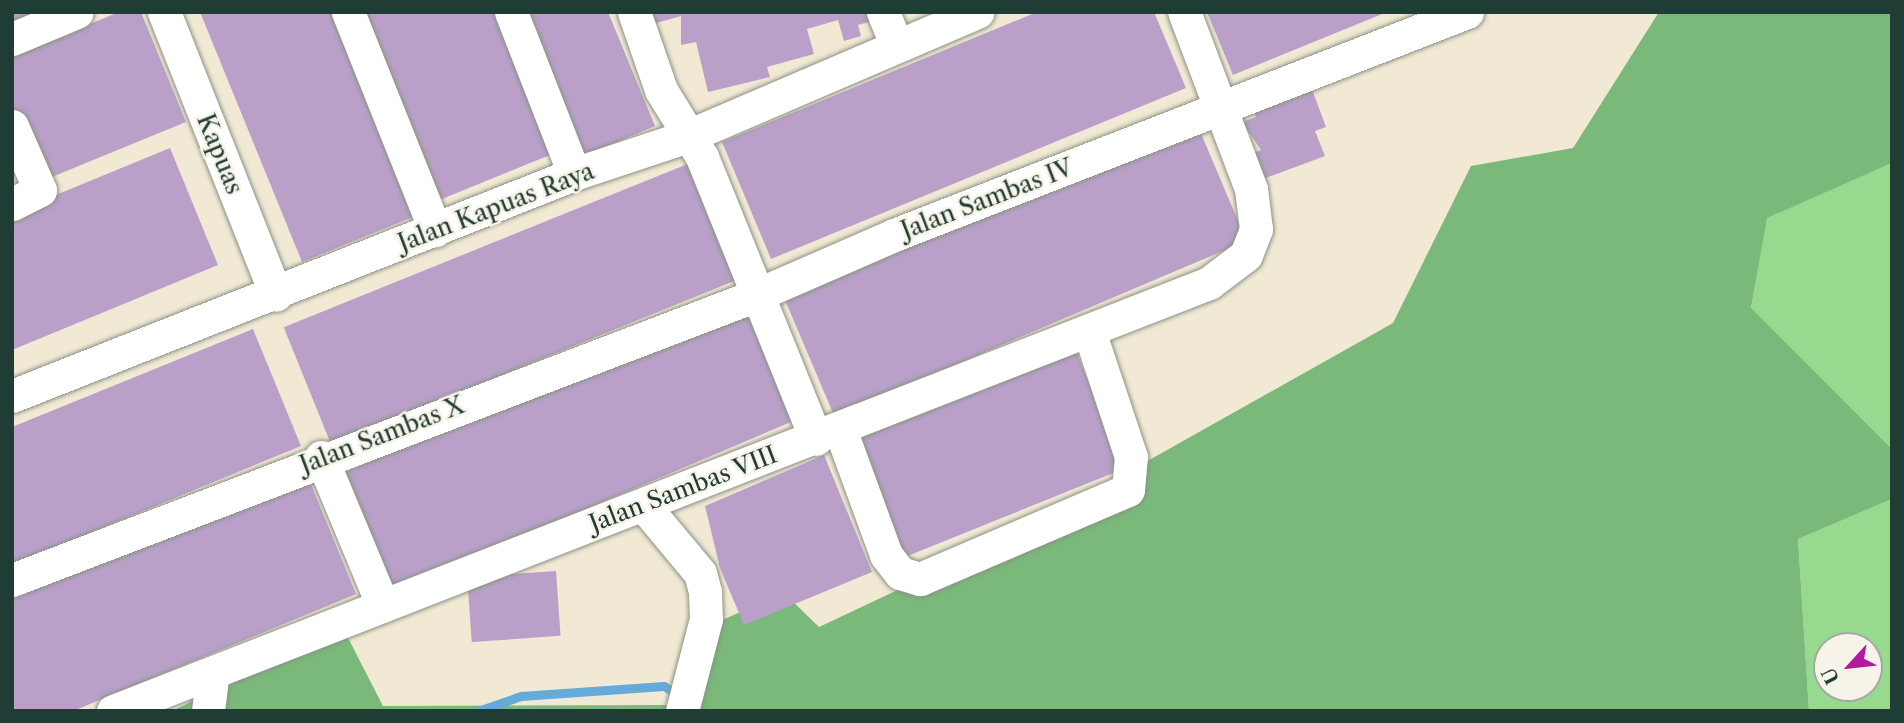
<!DOCTYPE html>
<html>
<head>
<meta charset="utf-8">
<style>
	body { margin:0 }
	#map { position:relative; width:1904px; height:723px; overflow:hidden; background:#f2e9d4; font-family:"Libre Caslon Text",serif }
	div>[style] { position:absolute }
	.green>* { inset:0; background:#98d990 }
	.forest>* { inset:0; background:#7ab97a }
	.stream>* { height:9px; margin:-4.5px; padding:0 4.5px; transform-origin:4.5px; border-radius:4.5px; background:#64abda }
	.building>* { inset:0; background:#baa0c9; transform-origin:0 0 }
	.roads { filter:drop-shadow(0 0 2px #889384) drop-shadow(0 0 2px #889384) }
	.street>* { height:33px; margin:-16.5px; padding:0 16.5px; transform-origin:16.5px; border-radius:16.5px; background:#fff }
	span { translate:-50% -50%; white-space:nowrap; text-align:center; line-height:1.15; -webkit-text-stroke:5px #f7f3e8; paint-order:stroke }
	.street-label { font-size:24px; color:#1f3d34 }
	.frame { position:absolute; inset:0; border:14px solid #1f3d34; pointer-events:none }
	.north { position:absolute; left:1813px; top:632px; width:70px; height:70px; box-sizing:border-box; background:#f7f3e8; border:2px solid #a1aaa0; border-radius:50%; rotate:243deg; font-size:19px; font-weight:700; line-height:28px; text-align:center; color:#1f3d34 }
	.north::after { content:''; display:block; margin:auto; width:24px; height:32px; background:#b5179e; clip-path:polygon(50% 0,100% 100%,50% 72%,0 100%) }
</style>
</head>
<body>
<div id="map">
	<div class="green">
		<i style="clip-path:polygon(1892px 163px,1892px 449px,1751px 309px,1766px 218px)"></i>
		<i style="clip-path:polygon(evenodd,1892px 499px,1892px 711px,1809px 711px,1798px 539px,1892px 499px,1827px 646px,1869px 646px,1869px 688px,1827px 688px,1827px 646px)"></i>
	</div>
	<div class="forest">
		<i style="clip-path:polygon(1659px 12px,1892px 12px,1892px 163px,1767px 218px,1751px 308px,1892px 449px,1892px 499px,1798px 539px,1809px 711px,172px 711px,343px 628px,383px 706px,667px 705px,713px 624px,784px 593px,819px 627px,1023px 531px,1393px 323px,1471px 166px,1573px 148px)"></i>
	</div>
	<div class="stream">
		<i style="left:478px;top:711px;width:46px;rotate:-19.2deg"></i>
		<i style="left:521px;top:696px;width:143px;rotate:-4deg"></i>
		<i style="left:664px;top:686px;width:17px;rotate:33deg"></i>
	</div>
	<div class="building">
		<i style="clip-path:polygon(12px 12px,38px 12px,12px 23px)"></i>
		<i style="clip-path:polygon(119px 12px,141px 12px,186px 122px,42px 181px,12px 108px,12px 56px)"></i>
		<i style="clip-path:polygon(200px 12px,337px 12px,420px 214px,302px 262px)"></i>
		<i style="clip-path:polygon(360px 12px,497px 12px,555px 153px,437px 201px)"></i>
		<i style="clip-path:polygon(521px 12px,608px 12px,655px 126px,581px 157px)"></i>
		<i style="clip-path:polygon(650px 12px,874px 12px,876px 20px,858px 25px,861px 36px,844px 41px,838px 20px,807px 29px,814px 54px,767px 67px,770px 77px,708px 92px,696px 42px,681px 45px,681px 16px,653px 24px)"></i>
		<i style="clip-path:polygon(1037px 12px,1154px 12px,1186px 88px,771px 259px,722px 142px)"></i>
		<i style="clip-path:polygon(1207px 12px,1387px 12px,1233px 75px)"></i>
		<i style="clip-path:polygon(1310px 84px,1326px 127px,1315px 131px,1325px 156px,1263px 179px,1253px 153px,1261px 150px,1242px 122px,1256px 117px,1252px 105px)"></i>
		<i style="left:1197px;top:124px;width:127px;height:448px;rotate:67deg"></i>
		<i style="clip-path:polygon(170px 148px,218px 265px,12px 350px,12px 213px)"></i>
		<i style="left:700px;top:159px;width:126px;height:449px;rotate:68deg"></i>
		<i style="left:753px;top:299px;width:128px;height:449px;rotate:67deg"></i>
		<i style="clip-path:polygon(253px 329px,301px 446px,12px 565px,12px 427px)"></i>
		<i style="left:1076px;top:351px;width:127px;height:241px;rotate:68deg"></i>
		<i style="clip-path:polygon(824px 455px,872px 572px,744px 625px,720px 568px,705px 506px)"></i>
		<i style="clip-path:polygon(308px 477px,356px 594px,73px 711px,12px 711px,12px 599px)"></i>
		<i style="left:556px;top:571px;width:65px;height:89px;rotate:86deg"></i>
	</div>
	<div class="roads">
		<div class="street">
			<i style="left:164px;top:12px;width:304px;rotate:68.4deg"></i>
			<i style="left:348px;top:12px;width:235px;rotate:68.2deg"></i>
			<i style="left:511px;top:12px;width:174px;rotate:68.7deg"></i>
			<i style="left:634px;top:12px;width:83px;rotate:70.9deg"></i>
			<i style="left:661px;top:90px;width:79px;rotate:58.5deg"></i>
			<i style="left:702px;top:157px;width:304px;rotate:68deg"></i>
			<i style="left:883px;top:12px;width:35px;rotate:68deg"></i>
			<i style="left:12px;top:39px;width:70px;rotate:-22.6deg"></i>
			<i style="left:12px;top:126px;width:70px;rotate:66.4deg"></i>
			<i style="left:40px;top:190px;width:31px;rotate:153deg"></i>
			<i style="left:12px;top:396px;width:604px;rotate:-21.55deg"></i>
			<i style="left:574px;top:174px;width:120px;rotate:-18.4deg"></i>
			<i style="left:688px;top:136px;width:315px;rotate:-23.2deg"></i>
			<i style="left:840px;top:429px;width:134px;rotate:69.9deg"></i>
			<i style="left:886px;top:555px;width:23px;rotate:52deg"></i>
			<i style="left:900px;top:573px;width:21px;rotate:17deg"></i>
			<i style="left:920px;top:579px;width:226px;rotate:-23.2deg"></i>
			<i style="left:1128px;top:490px;width:33px;rotate:-85deg"></i>
			<i style="left:1131px;top:457px;width:133px;rotate:-108.4deg"></i>
			<i style="left:321px;top:457px;width:161px;rotate:67.4deg"></i>
			<i style="left:645px;top:507px;width:86px;rotate:50.2deg"></i>
			<i style="left:700px;top:573px;width:20px;rotate:75deg"></i>
			<i style="left:705px;top:592px;width:27px;rotate:88deg"></i>
			<i style="left:706px;top:619px;width:95px;rotate:104.6deg"></i>
			<i style="left:12px;top:580px;width:794px;rotate:-20.94deg"></i>
			<i style="left:754px;top:296px;width:153px;rotate:-23.5deg"></i>
			<i style="left:894px;top:235px;width:615px;rotate:-21.26deg"></i>
			<i style="left:113px;top:711px;width:1177px;rotate:-21.33deg"></i>
			<i style="left:1209px;top:283px;width:46px;rotate:-37.1deg"></i>
			<i style="left:1246px;top:255px;width:28px;rotate:-69deg"></i>
			<i style="left:1256px;top:229px;width:40px;rotate:-97.1deg"></i>
			<i style="left:1251px;top:189px;width:189px;rotate:-110.7deg"></i>
			<i style="left:208px;top:711px;width:39px;rotate:-83deg"></i>
		</div>
	</div>
	<div class="street-label">
		<span style="left:220px;top:154px;rotate:68deg">Kapuas</span>
		<span style="left:987px;top:199px;rotate:-21deg">Jalan Sambas IV</span>
		<span style="left:496px;top:207px;rotate:-21deg">Jalan Kapuas Raya</span>
		<span style="left:382px;top:435px;rotate:-21deg">Jalan Sambas X</span>
		<span style="left:683px;top:489px;rotate:-21deg">Jalan Sambas VIII</span>
	</div>
	<div class="frame"></div>
	<div class="north">U</div>
</div>
</body>
</html>
